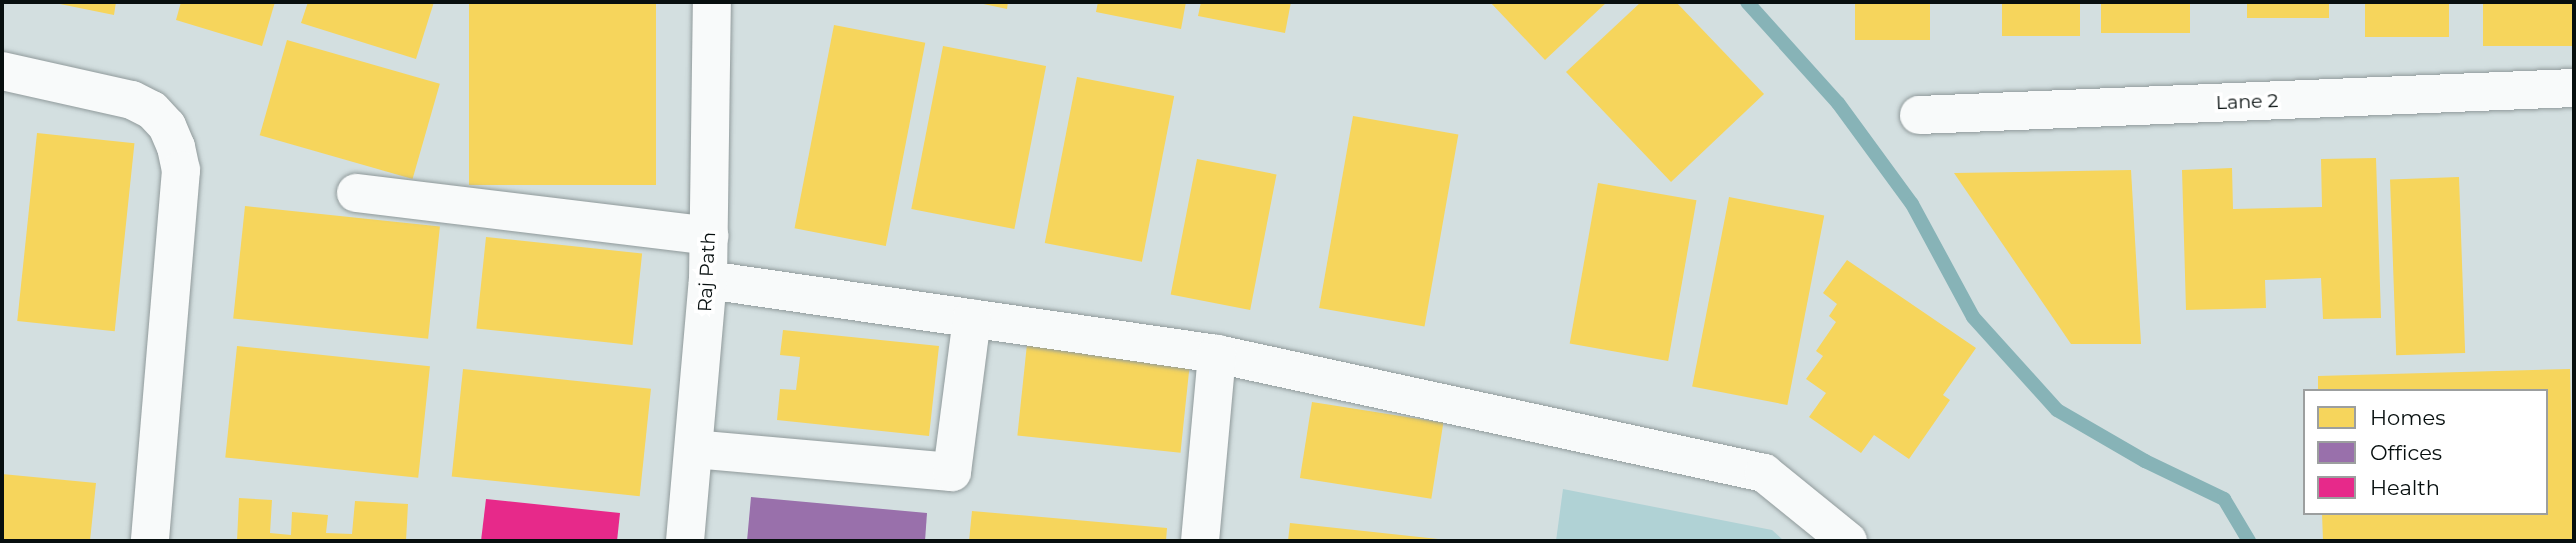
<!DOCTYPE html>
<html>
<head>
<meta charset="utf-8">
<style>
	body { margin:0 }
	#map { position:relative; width:2576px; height:543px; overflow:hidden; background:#d3dfe0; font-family:Montserrat,sans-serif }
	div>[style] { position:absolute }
	.green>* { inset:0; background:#b0d2d5 }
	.homes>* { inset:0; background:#f6d55c; transform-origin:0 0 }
	.offices>* { inset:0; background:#9970ab }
	.health>* { inset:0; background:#e7298a }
	.stream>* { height:14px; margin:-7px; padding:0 7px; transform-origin:7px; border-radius:7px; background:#87b3b7 }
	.roads { filter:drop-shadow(0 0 2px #909a9b) drop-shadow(0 0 2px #909a9b) }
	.minor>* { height:38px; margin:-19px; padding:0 19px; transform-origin:19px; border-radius:19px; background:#f8fafa }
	span { translate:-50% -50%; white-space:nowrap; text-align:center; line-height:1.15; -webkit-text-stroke:7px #fff; paint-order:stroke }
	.street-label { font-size:19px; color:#070f0f }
	.frame { position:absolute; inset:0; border:4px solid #070f0f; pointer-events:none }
	.legend { position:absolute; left:2303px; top:389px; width:245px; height:126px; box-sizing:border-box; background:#fff; border:2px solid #9c9f9f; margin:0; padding:9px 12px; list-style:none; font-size:21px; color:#070f0f }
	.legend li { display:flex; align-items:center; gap:14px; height:35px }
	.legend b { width:35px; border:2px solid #9c9f9f }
</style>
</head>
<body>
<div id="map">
	<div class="green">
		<i style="clip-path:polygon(1563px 489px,1772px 530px,1784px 541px,1556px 541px)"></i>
	</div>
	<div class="homes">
		<i style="clip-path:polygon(50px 2px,116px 2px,114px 15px)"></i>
		<i style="clip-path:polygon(181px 2px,275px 2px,262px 46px,176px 20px)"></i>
		<i style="clip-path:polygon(308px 2px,434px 2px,416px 59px,301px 23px)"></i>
		<i style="left:469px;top:2px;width:187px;height:183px"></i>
		<i style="clip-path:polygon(974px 2px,1008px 2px,1007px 9px)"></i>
		<i style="clip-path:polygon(1098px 2px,1186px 2px,1181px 29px,1096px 12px)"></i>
		<i style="clip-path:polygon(1201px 2px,1291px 2px,1285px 33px,1198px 16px)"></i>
		<i style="clip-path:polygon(1490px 2px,1607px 2px,1545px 60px)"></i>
		<i style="clip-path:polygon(1641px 2px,1676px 2px,1764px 94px,1671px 182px,1566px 72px)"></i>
		<i style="left:1855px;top:2px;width:75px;height:38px"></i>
		<i style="left:2002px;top:2px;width:78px;height:34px"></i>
		<i style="left:2101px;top:2px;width:89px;height:31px"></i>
		<i style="left:2247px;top:2px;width:82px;height:16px"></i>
		<i style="left:2365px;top:2px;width:84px;height:35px"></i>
		<i style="left:2483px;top:2px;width:91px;height:44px"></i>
		<i style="left:834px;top:25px;width:93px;height:207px;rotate:11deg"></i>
		<i style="left:287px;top:40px;width:159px;height:99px;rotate:16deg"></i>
		<i style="left:943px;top:46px;width:105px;height:166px;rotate:11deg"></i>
		<i style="left:1077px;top:77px;width:99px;height:169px;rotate:11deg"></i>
		<i style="left:1353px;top:116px;width:107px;height:195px;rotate:10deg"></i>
		<i style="left:37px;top:133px;width:98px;height:189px;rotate:6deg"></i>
		<i style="clip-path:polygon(2376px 158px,2381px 318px,2323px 319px,2321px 278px,2265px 280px,2266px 308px,2186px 310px,2182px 170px,2232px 168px,2233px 209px,2322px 207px,2321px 159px)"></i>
		<i style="left:1197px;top:159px;width:81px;height:138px;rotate:11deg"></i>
		<i style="clip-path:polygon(2131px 170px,2141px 344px,2071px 344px,1954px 173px)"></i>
		<i style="left:2459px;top:177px;width:176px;height:69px;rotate:88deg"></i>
		<i style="left:1598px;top:183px;width:100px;height:163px;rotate:10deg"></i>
		<i style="left:1729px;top:197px;width:97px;height:193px;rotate:11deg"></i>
		<i style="left:245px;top:206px;width:196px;height:113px;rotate:6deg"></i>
		<i style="left:486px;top:237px;width:157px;height:92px;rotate:6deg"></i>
		<i style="clip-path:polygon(1847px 260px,1976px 348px,1943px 395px,1950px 400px,1909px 459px,1874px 435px,1861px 453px,1809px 417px,1826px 393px,1806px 379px,1823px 356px,1816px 351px,1836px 322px,1829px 316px,1837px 304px,1823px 293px)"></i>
		<i style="clip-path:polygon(783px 330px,939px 346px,929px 436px,777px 420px,780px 389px,796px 390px,800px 357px,780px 355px)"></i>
		<i style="left:1027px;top:344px;width:164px;height:92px;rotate:6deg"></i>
		<i style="left:237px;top:346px;width:194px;height:112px;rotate:6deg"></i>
		<i style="left:463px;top:369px;width:189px;height:108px;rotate:6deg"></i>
		<i style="clip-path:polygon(2570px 369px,2574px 541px,2323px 541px,2322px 513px,2546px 513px,2546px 391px,2318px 391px,2318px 376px)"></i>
		<i style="left:1312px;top:402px;width:133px;height:77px;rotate:9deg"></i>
		<i style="clip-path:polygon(2px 474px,96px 483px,90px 541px,2px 541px)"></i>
		<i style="clip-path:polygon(239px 498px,272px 500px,270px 533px,291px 535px,292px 512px,328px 515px,326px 533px,352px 534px,355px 501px,408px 504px,406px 541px,237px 541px)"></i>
		<i style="clip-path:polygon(972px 511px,1167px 528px,1166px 541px,969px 541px)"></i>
		<i style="clip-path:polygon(1290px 523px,1438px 539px,1438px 541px,1288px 541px)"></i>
	</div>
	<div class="offices">
		<i style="clip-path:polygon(751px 497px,927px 513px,925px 541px,747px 541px)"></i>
	</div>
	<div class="health">
		<i style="clip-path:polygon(486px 499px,620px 513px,617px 541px,481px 541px)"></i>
	</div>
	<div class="stream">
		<i style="left:1747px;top:2px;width:136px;rotate:48deg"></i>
		<i style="left:1838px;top:103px;width:125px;rotate:53.8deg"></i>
		<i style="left:1912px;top:204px;width:128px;rotate:61.6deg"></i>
		<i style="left:1973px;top:317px;width:125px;rotate:47.9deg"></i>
		<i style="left:2057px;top:410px;width:102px;rotate:30.1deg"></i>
		<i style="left:2145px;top:461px;width:88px;rotate:25.7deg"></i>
		<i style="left:2224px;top:499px;width:49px;rotate:59.2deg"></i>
	</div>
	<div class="roads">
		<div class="minor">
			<i style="left:2px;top:71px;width:133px;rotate:12.6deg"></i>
			<i style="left:132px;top:100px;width:22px;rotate:27deg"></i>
			<i style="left:152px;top:110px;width:22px;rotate:47deg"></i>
			<i style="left:167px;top:126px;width:23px;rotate:67deg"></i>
			<i style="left:176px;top:147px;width:24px;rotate:78deg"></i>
			<i style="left:181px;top:170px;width:372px;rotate:94.8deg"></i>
			<i style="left:1919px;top:115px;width:656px;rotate:-2.36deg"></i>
			<i style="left:356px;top:193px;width:356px;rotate:6.9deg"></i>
			<i style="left:708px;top:280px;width:514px;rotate:8.27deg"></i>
			<i style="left:1217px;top:354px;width:560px;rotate:12.27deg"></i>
			<i style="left:1764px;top:473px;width:108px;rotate:39deg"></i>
			<i style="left:694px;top:449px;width:259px;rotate:5.1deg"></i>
			<i style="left:952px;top:472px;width:155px;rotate:-82.6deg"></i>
			<i style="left:685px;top:541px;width:262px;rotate:-85deg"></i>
			<i style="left:708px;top:280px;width:278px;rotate:-89.2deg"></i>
			<i style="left:1200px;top:541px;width:188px;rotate:-84.8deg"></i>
		</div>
	</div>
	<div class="street-label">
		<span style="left:2247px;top:102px;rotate:-2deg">Lane 2</span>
		<span style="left:707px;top:272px;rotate:-87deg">Raj Path</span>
	</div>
	<div class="frame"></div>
	<ul class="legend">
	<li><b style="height:19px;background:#f6d55c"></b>Homes</li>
	<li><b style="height:19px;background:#9970ab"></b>Offices</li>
	<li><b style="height:19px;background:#e7298a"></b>Health</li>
	</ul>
</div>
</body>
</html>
